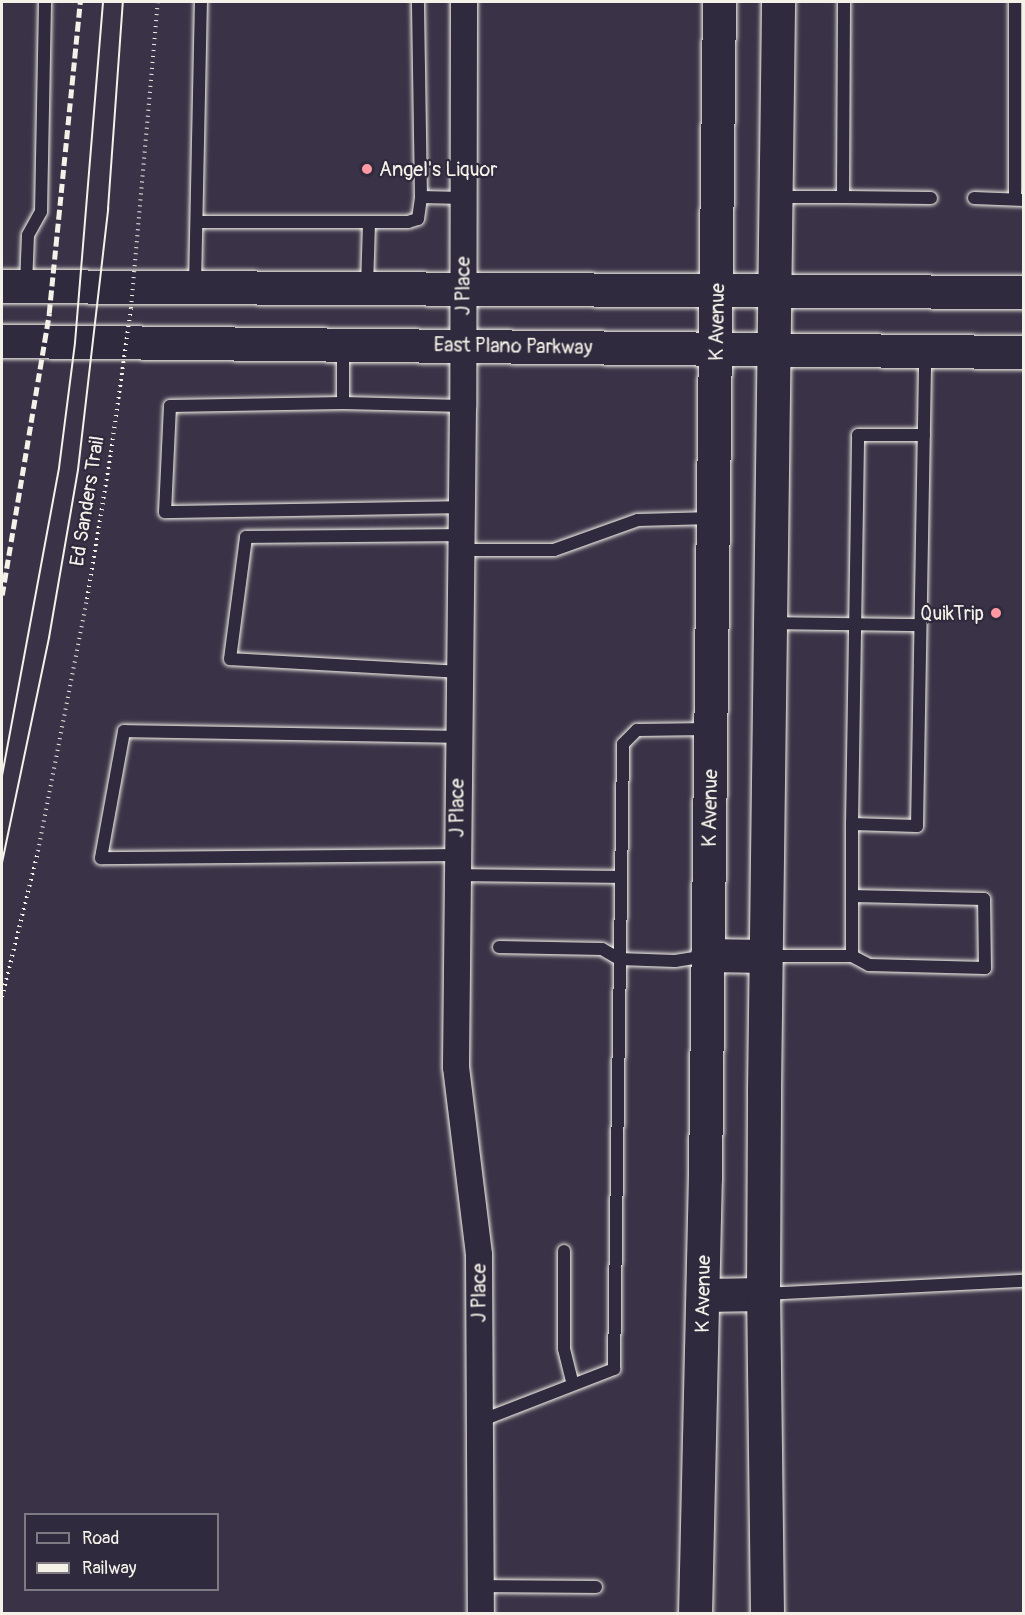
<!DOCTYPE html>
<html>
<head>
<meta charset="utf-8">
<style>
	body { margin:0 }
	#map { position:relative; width:1025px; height:1615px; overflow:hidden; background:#3a3347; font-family:Pangolin,sans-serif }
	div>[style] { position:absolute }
	.path>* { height:4px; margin-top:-2px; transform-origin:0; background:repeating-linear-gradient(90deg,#f4f1e8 0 1.5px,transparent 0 6px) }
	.roads { filter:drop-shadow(0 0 2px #f4f1e8) drop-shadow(0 0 2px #f4f1e8) }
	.lane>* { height:12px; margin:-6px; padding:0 6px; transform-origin:6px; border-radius:6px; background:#2f2a3d }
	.street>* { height:26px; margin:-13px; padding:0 13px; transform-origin:13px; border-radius:13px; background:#2f2a3d }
	.secondary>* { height:33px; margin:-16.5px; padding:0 16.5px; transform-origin:16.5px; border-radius:16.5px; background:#2f2a3d }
	.primary>* { height:33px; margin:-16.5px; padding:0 16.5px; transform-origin:16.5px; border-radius:16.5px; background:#2f2a3d }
	.tram>* { height:1.5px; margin:-0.75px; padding:0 0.75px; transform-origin:0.75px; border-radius:0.75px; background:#f4f1e8 }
	.rail>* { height:4.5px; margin-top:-2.25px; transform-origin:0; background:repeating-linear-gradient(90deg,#f4f1e8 0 9px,transparent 0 13.5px) }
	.path-bridge>* { height:4px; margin-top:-2px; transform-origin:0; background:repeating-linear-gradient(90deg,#f4f1e8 0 1.5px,transparent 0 6px) }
	.dots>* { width:16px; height:16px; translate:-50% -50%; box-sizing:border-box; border:3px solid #2f2a3d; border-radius:50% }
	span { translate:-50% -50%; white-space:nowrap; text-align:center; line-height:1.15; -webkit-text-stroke:4.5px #2f2a3d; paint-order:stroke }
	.poi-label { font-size:20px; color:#f4f1e8 }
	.left { translate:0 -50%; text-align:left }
	.right { translate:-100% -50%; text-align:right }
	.street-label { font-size:20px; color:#f4f1e8 }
	.frame { position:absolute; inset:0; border:3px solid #f4f1e8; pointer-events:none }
	.legend { position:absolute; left:24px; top:1513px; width:195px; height:78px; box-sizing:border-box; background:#2f2a3d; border:2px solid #7e7a81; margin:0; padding:8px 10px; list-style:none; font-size:18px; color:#f4f1e8 }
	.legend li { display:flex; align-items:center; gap:12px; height:30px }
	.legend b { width:30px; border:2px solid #7e7a81 }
</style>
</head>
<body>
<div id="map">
	<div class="path">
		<i style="left:2px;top:997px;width:150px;rotate:-76.1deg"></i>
	</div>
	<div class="roads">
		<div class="lane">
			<i style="left:1015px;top:2px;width:196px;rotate:90deg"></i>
			<i style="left:421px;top:197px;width:42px;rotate:1.4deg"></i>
			<i style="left:776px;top:197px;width:67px"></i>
			<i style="left:843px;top:197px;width:195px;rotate:-89.7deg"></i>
			<i style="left:843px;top:197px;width:88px;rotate:0.7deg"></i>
			<i style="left:974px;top:198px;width:50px;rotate:2.3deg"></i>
			<i style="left:197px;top:222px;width:211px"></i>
			<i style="left:408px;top:222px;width:10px;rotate:-17deg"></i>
			<i style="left:418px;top:219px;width:22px;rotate:-82deg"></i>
			<i style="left:421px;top:197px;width:195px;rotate:-90.9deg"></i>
			<i style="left:26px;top:285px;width:50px;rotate:-87.7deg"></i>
			<i style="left:28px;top:235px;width:26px;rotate:-61deg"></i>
			<i style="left:41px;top:212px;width:210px;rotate:-88.9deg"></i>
			<i style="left:195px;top:285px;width:283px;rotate:-88.8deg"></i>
			<i style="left:367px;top:287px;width:65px;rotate:-88.2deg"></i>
			<i style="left:343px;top:346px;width:57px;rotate:90deg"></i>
			<i style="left:462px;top:507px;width:297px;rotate:179deg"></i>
			<i style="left:165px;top:512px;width:106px;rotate:-87.3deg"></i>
			<i style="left:170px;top:406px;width:173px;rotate:-1deg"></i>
			<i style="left:343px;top:403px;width:120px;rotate:1.4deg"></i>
			<i style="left:462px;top:550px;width:92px"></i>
			<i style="left:554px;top:550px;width:89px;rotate:-19.7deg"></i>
			<i style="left:638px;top:520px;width:75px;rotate:-1.5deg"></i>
			<i style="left:772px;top:623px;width:148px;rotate:0.8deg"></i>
			<i style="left:460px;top:672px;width:230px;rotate:-176.8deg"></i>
			<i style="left:230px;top:659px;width:123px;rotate:-82.5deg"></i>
			<i style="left:246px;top:537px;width:216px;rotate:-0.5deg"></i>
			<i style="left:852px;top:824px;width:389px;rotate:-89.1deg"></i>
			<i style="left:858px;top:435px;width:66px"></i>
			<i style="left:457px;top:855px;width:356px;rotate:179.5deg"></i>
			<i style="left:101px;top:858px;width:129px;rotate:-79.7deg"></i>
			<i style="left:124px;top:731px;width:334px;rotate:1deg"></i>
			<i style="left:457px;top:875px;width:164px;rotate:0.7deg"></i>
			<i style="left:852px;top:896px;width:60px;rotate:90deg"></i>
			<i style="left:852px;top:956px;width:19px;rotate:28deg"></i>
			<i style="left:869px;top:965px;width:116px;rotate:1.5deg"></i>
			<i style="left:985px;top:968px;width:69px;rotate:-90.8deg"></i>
			<i style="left:984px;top:899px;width:132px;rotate:-178.7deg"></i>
			<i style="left:852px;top:896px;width:72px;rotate:-90deg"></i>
			<i style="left:852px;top:824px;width:65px;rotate:1.8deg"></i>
			<i style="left:917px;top:826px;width:474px;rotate:-89deg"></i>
			<i style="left:499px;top:947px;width:103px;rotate:1.1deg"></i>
			<i style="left:602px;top:949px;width:20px;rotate:30deg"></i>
			<i style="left:619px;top:959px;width:56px;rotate:2deg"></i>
			<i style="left:675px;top:961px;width:31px;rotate:-9deg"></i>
			<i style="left:767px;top:956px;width:85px"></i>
			<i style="left:564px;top:1251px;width:98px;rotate:90deg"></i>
			<i style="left:564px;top:1349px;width:36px;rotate:76deg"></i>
			<i style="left:764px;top:1294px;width:260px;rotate:-2.9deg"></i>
			<i style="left:480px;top:1421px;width:144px;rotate:-21.2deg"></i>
			<i style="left:614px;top:1369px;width:625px;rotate:-89.17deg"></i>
			<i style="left:623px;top:744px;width:20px;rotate:-45deg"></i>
			<i style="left:637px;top:730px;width:71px;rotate:-0.8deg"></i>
			<i style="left:480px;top:1586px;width:116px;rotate:0.5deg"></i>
		</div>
		<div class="street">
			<i style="left:464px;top:2px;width:404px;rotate:90.1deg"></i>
			<i style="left:463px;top:406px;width:661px;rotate:90.61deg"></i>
			<i style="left:456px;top:1067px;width:189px;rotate:83deg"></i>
			<i style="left:479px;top:1255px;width:359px;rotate:89.7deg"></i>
		</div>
		<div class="secondary">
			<i style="left:707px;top:955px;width:59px;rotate:1deg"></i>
			<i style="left:703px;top:1295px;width:60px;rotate:-1deg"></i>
			<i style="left:695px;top:1614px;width:436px;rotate:-88.7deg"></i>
			<i style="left:705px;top:1178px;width:1176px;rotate:-89.32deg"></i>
			<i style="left:767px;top:1614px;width:320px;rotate:-90.7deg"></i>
			<i style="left:763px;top:1294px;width:203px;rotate:-89.7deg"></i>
			<i style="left:764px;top:1091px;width:1089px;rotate:-89.26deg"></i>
		</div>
		<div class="primary">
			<i style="left:2px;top:286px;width:1022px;rotate:0.34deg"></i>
			<i style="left:2px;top:341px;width:1022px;rotate:0.62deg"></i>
		</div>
	</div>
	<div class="tram">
		<i style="left:2px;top:776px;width:313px;rotate:-79.5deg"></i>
		<i style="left:59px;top:468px;width:126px;rotate:-82.7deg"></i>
		<i style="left:75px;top:343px;width:342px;rotate:-85.3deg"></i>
		<i style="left:2px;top:863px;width:230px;rotate:-78.2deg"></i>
		<i style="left:49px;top:638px;width:170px;rotate:-80.2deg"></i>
		<i style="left:78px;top:470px;width:263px;rotate:-83.4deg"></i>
		<i style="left:108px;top:209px;width:208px;rotate:-85.9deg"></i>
	</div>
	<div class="rail">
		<i style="left:2px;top:595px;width:286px;rotate:-80.5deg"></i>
		<i style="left:49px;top:313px;width:313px;rotate:-84.3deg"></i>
	</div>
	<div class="path-bridge">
		<i style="left:38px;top:851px;width:257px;rotate:-79deg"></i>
		<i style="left:87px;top:599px;width:149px;rotate:-80.7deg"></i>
		<i style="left:111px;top:452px;width:145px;rotate:-82.1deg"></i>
		<i style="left:131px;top:308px;width:307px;rotate:-85deg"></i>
	</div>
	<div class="dots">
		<i style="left:367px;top:169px;background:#ff9aa2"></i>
		<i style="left:996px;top:613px;background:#ff9aa2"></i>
	</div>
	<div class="poi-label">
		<span class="left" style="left:379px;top:169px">Angel's Liquor</span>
		<span class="right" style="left:984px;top:613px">QuikTrip</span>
	</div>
	<div class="street-label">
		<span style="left:463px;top:286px;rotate:-90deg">J Place</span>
		<span style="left:717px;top:322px;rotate:-89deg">K Avenue</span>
		<span style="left:513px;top:346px;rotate:1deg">East Plano Parkway</span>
		<span style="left:87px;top:501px;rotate:-81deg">Ed Sanders Trail</span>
		<span style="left:457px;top:808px;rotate:-90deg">J Place</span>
		<span style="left:710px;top:808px;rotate:-89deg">K Avenue</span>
		<span style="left:479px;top:1293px;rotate:-90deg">J Place</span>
		<span style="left:703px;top:1294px;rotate:-89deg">K Avenue</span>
	</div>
	<div class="frame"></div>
	<ul class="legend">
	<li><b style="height:8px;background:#2f2a3d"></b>Road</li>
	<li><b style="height:8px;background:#f4f1e8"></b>Railway</li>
	</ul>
</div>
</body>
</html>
